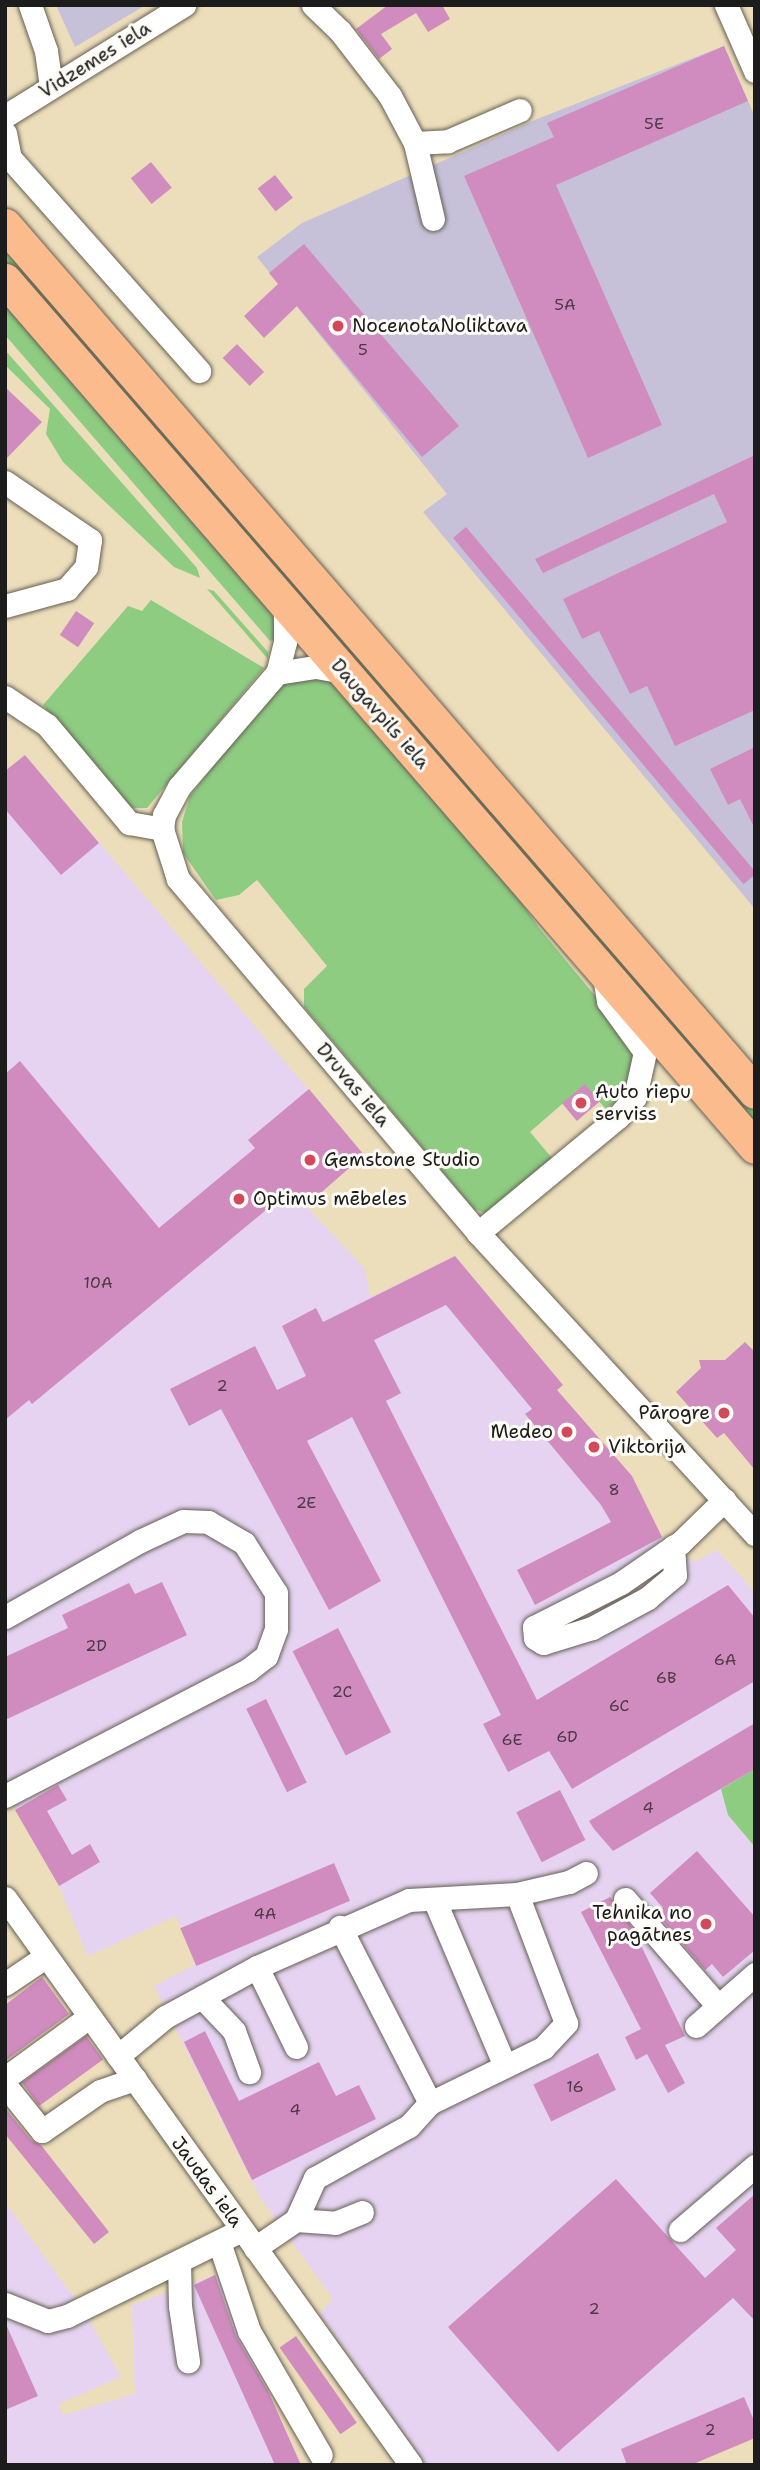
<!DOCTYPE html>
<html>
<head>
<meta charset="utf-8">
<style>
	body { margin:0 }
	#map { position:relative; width:760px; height:2470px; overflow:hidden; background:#eddebb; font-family:"Shantell Sans",sans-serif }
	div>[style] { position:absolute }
	.built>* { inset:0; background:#e5d3f1 }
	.industrial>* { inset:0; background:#c7c0d9 }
	.green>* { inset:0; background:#8ecc82 }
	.building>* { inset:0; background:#d18cbf; transform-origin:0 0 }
	.roads { filter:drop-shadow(0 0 2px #656054) drop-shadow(0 0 2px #656054) }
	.minor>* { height:23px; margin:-11.5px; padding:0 11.5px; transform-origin:11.5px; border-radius:11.5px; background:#fff }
	.highway>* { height:33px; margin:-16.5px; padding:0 16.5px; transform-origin:16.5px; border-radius:16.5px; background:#fbbb8d }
	.dots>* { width:19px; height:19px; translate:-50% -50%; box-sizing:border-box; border:4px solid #fdfcf7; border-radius:50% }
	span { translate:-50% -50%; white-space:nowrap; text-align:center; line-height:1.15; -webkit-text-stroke:6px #fdfcf7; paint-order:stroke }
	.number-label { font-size:16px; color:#493845 }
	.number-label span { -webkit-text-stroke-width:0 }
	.street-label { font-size:19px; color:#1c1c1c }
	.poi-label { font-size:19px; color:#1c1c1c }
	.left { translate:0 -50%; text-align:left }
	.right { translate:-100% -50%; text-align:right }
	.frame { position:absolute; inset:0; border:7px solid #1c1c1c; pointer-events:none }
</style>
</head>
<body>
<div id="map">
	<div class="built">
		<i style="clip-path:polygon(25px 755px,364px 1155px,306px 1206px,364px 1268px,371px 1297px,455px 1256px,562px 1385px,557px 1390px,632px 1476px,664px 1541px,694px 1562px,717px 1550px,755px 1592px,755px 1769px,725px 1797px,728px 1815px,755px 1847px,755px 2416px,691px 2465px,426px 2465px,320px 2314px,333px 2299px,261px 2199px,154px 1986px,196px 1964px,176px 1916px,88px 1956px,59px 1886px,15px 1810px,5px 1784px,5px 772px)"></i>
		<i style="clip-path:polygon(5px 2202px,87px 2316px,121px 2377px,58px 2404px,63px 2415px,135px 2394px,132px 2305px,216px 2275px,301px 2465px,5px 2465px)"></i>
	</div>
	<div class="industrial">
		<i style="clip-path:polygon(56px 5px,146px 5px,75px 47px)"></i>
		<i style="clip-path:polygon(724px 46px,755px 117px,755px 909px,423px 512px,447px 494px,257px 257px,302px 223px,542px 117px)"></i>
	</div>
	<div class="green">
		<i style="clip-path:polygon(5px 244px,755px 1111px,755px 1126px,5px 263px)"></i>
		<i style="clip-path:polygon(5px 299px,266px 602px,274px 620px,275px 639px,270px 641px,5px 335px)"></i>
		<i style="clip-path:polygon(5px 350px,197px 568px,200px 578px,174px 567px,63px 462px,46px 434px,50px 409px,5px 365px)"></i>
		<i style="clip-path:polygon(207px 589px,214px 591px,268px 652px,268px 659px)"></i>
		<i style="clip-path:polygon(151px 600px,264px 668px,147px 808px,130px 808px,43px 705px,128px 606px,142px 611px)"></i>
		<i style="clip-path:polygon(321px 677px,345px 689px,496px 865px,539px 928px,630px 1038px,636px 1058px,629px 1092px,606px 1109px,584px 1085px,530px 1132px,552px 1158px,487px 1214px,474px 1209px,304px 1007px,304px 989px,327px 966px,257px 880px,239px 895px,216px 900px,183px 853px,182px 822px,190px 796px,247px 723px,288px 680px)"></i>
		<i style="clip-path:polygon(755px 1769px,755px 1847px,728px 1815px,721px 1789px)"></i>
	</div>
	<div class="building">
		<i style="clip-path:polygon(388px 5px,442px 5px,450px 19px,428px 32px,416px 13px,381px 34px,392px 49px,379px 59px,356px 29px)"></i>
		<i style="clip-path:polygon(724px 46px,748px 101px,556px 185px,662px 425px,588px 458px,464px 176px,554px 137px,547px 123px)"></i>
		<i style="left:151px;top:162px;width:33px;height:26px;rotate:51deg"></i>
		<i style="left:275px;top:175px;width:29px;height:22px;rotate:52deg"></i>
		<i style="clip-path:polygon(304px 244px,459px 426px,422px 457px,297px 306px,264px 338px,244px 316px,278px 284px,269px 273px)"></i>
		<i style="left:237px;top:344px;width:39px;height:20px;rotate:46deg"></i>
		<i style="clip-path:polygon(5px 387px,42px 422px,5px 460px)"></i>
		<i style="clip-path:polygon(755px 455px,755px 710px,675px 746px,647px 686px,630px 694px,599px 631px,582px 639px,563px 599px,727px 522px,714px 494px,543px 573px,535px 559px)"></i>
		<i style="left:466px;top:527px;width:452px;height:17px;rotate:50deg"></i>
		<i style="left:76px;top:611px;width:22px;height:29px;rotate:34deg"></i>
		<i style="clip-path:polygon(755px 747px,755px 829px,740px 799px,728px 805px,710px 769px)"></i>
		<i style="clip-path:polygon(25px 755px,99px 843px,61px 875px,5px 809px,5px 771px)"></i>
		<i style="clip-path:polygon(20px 1061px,159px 1228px,255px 1148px,248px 1140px,309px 1089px,364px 1155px,306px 1206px,289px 1191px,32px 1404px,29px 1400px,5px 1420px,5px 1074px)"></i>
		<i style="left:585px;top:1084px;width:23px;height:30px;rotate:50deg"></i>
		<i style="clip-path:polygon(455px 1256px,563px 1385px,557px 1390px,632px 1476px,662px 1537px,535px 1605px,517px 1570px,611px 1522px,601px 1505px,525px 1414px,532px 1409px,446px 1305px,374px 1340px,401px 1393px,386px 1401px,537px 1700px,728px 1585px,755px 1618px,755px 1681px,572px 1789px,549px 1751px,508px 1772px,483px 1724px,501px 1715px,352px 1417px,307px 1441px,381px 1581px,329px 1610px,221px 1409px,189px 1426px,170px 1389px,255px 1346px,277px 1390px,306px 1376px,282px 1326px,316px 1308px,323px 1322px)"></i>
		<i style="clip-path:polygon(745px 1342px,755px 1352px,755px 1470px,724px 1433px,717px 1438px,676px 1392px,701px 1368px,699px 1360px,725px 1360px)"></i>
		<i style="clip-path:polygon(162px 1582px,187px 1635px,5px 1720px,5px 1657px,68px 1628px,62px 1615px,129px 1583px,135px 1594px)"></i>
		<i style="left:338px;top:1628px;width:117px;height:51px;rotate:63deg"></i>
		<i style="left:266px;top:1699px;width:93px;height:22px;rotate:64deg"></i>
		<i style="clip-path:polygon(755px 1723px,755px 1769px,613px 1851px,594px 1829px,589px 1821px)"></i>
		<i style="clip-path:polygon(58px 1785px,67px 1800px,47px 1811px,72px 1855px,90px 1844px,100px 1862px,59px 1886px,15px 1810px)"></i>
		<i style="left:560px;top:1790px;width:56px;height:49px;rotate:63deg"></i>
		<i style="clip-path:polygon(697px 1851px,755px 1917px,755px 1950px,723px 1977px,712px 1964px,705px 1970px,657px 1914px,663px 1908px,650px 1893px)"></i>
		<i style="left:334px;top:1863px;width:41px;height:167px;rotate:67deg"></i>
		<i style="clip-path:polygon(610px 1897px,633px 1929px,685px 2036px,665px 2045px,685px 2083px,668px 2093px,647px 2054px,636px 2060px,625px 2037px,641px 2029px,581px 1912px)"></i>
		<i style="clip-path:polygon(42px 1977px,69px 2014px,5px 2061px,5px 2005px)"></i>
		<i style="clip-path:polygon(205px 2031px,239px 2101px,319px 2062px,336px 2096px,359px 2085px,376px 2119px,252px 2180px,184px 2042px)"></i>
		<i style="left:86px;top:2036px;width:29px;height:79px;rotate:54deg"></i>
		<i style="left:598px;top:2053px;width:41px;height:72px;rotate:64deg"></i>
		<i style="clip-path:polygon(5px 2108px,31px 2140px,41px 2145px,109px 2232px,94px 2244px,5px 2134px)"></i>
		<i style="clip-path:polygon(616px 2179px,705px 2278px,736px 2250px,716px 2228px,755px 2194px,755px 2321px,733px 2298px,558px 2452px,448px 2327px)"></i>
		<i style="clip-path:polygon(215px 2275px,236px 2336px,268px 2391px,301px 2465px,275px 2465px,194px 2285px)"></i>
		<i style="clip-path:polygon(5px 2322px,38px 2396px,5px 2410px)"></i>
		<i style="left:296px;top:2336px;width:106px;height:20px;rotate:55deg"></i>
		<i style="clip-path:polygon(744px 2397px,755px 2423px,755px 2438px,691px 2465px,627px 2465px,621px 2449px)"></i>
	</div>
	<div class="roads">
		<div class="minor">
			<i style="left:30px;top:5px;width:49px;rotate:70.8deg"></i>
			<i style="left:46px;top:51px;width:36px;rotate:82deg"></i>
			<i style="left:313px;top:5px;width:37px;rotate:44deg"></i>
			<i style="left:340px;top:31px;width:82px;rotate:52.4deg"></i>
			<i style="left:390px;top:96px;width:53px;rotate:62deg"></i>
			<i style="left:415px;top:143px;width:78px;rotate:76.7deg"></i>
			<i style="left:726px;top:5px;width:72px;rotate:66.3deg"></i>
			<i style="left:5px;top:116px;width:211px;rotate:-31.8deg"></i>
			<i style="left:5px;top:133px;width:25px;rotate:79deg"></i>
			<i style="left:10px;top:158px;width:285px;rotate:48.4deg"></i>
			<i style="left:415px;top:143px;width:33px;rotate:-3deg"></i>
			<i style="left:448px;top:141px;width:78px;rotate:-23.3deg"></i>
			<i style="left:5px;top:482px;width:103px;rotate:34.3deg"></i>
			<i style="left:90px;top:540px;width:27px;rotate:98deg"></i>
			<i style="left:86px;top:567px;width:29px;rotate:131deg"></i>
			<i style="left:67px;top:589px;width:64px;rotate:164.7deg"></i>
			<i style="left:285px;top:604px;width:38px;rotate:90deg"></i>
			<i style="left:285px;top:642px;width:32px;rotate:104deg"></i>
			<i style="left:277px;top:673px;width:150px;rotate:130.7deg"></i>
			<i style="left:179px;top:787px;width:32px;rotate:118deg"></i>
			<i style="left:164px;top:815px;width:14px;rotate:98deg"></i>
			<i style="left:162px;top:829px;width:52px;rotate:72.3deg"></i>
			<i style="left:178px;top:879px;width:464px;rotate:49.7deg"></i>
			<i style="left:478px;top:1233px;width:409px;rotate:47.4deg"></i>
			<i style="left:277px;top:673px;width:39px;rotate:-9deg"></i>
			<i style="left:316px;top:667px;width:28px;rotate:10deg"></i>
			<i style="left:5px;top:697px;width:50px;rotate:33.7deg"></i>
			<i style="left:47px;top:725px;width:128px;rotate:50.1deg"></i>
			<i style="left:129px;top:823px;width:34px;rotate:10deg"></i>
			<i style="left:478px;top:1233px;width:182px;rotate:-39.6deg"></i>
			<i style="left:618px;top:1117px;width:26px;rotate:-50deg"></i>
			<i style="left:635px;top:1097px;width:46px;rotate:-77.5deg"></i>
			<i style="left:645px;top:1052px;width:63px;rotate:-126deg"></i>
			<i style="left:608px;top:1001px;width:19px;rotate:-99deg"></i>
			<i style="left:673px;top:1547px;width:28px;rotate:86deg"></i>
			<i style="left:675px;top:1575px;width:35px;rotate:140deg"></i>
			<i style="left:648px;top:1598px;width:64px;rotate:151.8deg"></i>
			<i style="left:592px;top:1628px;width:51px;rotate:163deg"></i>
			<i style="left:543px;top:1643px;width:9px;rotate:-148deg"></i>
			<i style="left:535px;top:1638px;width:11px;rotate:-95deg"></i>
			<i style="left:534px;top:1627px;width:97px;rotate:-26.8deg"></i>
			<i style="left:621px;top:1583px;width:63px;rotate:-34.7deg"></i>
			<i style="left:673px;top:1547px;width:8px;rotate:-30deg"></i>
			<i style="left:680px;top:1543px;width:62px;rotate:-44.3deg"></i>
			<i style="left:5px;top:1617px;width:155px;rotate:-29.4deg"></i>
			<i style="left:140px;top:1541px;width:47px;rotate:-24.9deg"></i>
			<i style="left:183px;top:1521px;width:25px;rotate:2deg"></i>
			<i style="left:208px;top:1522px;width:42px;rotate:30.3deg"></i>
			<i style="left:244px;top:1543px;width:59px;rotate:57.4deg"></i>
			<i style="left:276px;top:1593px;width:36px;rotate:90deg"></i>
			<i style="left:276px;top:1629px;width:29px;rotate:110deg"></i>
			<i style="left:266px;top:1656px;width:23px;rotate:142deg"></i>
			<i style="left:248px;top:1670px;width:274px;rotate:152.6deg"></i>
			<i style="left:5px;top:1898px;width:697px;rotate:54.4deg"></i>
			<i style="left:434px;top:1899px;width:181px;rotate:67deg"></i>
			<i style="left:625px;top:1899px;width:142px;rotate:49deg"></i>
			<i style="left:257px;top:1967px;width:89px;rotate:64deg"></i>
			<i style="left:5px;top:1984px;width:48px;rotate:-34deg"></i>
			<i style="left:202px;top:1997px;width:47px;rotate:46.7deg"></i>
			<i style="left:234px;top:2031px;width:44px;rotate:69.9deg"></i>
			<i style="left:696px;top:2026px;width:79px;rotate:-41.4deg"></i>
			<i style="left:118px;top:2056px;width:61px;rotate:-39.7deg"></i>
			<i style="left:165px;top:2017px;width:105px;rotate:-28.5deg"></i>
			<i style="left:257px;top:1967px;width:166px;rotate:-23.8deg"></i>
			<i style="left:409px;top:1900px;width:108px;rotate:-3.2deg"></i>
			<i style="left:517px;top:1894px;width:53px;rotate:-13deg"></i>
			<i style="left:569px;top:1882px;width:19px;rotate:-28deg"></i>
			<i style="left:5px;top:2078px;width:104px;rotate:-36deg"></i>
			<i style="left:5px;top:2085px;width:59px;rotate:51.2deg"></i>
			<i style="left:42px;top:2131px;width:70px;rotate:-34.6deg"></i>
			<i style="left:100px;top:2091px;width:37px;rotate:-19deg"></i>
			<i style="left:430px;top:2103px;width:126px;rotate:-26deg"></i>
			<i style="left:543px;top:2048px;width:34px;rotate:-47deg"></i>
			<i style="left:566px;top:2023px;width:138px;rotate:-110.8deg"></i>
			<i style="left:296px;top:2220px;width:39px;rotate:4deg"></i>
			<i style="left:335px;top:2223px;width:29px;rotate:-22deg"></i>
			<i style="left:680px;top:2230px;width:99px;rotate:-40.5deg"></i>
			<i style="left:220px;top:2245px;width:91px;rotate:71.4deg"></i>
			<i style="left:249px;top:2331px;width:143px;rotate:59.9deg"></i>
			<i style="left:255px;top:2248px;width:50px;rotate:-34.3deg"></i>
			<i style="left:296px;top:2220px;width:46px;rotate:-65.7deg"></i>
			<i style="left:315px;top:2178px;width:107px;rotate:-29deg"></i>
			<i style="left:409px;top:2126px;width:31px;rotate:-48deg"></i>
			<i style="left:430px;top:2103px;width:198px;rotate:-117.1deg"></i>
			<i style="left:179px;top:2262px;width:44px;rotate:88.7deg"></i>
			<i style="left:180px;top:2306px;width:56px;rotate:81.7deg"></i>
			<i style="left:5px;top:2304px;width:46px;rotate:21.6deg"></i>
			<i style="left:48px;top:2321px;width:20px;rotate:-15deg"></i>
			<i style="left:67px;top:2316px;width:195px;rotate:-26.2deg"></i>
		</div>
		<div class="highway">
			<i style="left:5px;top:225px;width:1146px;rotate:49.14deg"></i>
			<i style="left:5px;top:280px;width:1146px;rotate:49.14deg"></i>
		</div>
	</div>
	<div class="dots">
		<i style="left:338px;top:326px;background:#d1495b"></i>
		<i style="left:581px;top:1103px;background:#d1495b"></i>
		<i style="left:310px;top:1160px;background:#d1495b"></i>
		<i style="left:239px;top:1199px;background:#d1495b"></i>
		<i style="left:724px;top:1413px;background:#d1495b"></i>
		<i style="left:567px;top:1432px;background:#d1495b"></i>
		<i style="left:594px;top:1447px;background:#d1495b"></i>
		<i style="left:706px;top:1924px;background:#d1495b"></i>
	</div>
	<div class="number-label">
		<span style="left:654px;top:124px">5E</span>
		<span style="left:565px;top:305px">5A</span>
		<span style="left:363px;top:350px">5</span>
		<span style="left:98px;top:1283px">10A</span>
		<span style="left:222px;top:1386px">2</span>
		<span style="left:614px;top:1490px">8</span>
		<span style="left:306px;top:1503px">2E</span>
		<span style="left:96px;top:1646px">2D</span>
		<span style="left:725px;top:1660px">6A</span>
		<span style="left:666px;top:1678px">6B</span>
		<span style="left:342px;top:1692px">2C</span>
		<span style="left:619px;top:1706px">6C</span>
		<span style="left:567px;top:1737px">6D</span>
		<span style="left:512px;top:1740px">6E</span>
		<span style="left:648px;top:1808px">4</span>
		<span style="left:265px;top:1914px">4A</span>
		<span style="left:575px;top:2087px">16</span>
		<span style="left:295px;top:2110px">4</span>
		<span style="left:594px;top:2309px">2</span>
		<span style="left:710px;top:2430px">2</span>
	</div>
	<div class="street-label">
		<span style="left:95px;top:60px;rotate:-32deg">Vidzemes iela</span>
		<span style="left:380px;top:714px;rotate:49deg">Daugavpils iela</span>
		<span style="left:353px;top:1085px;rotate:50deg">Druvas iela</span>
		<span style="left:207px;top:2182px;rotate:54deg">Jaudas iela</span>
	</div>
	<div class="poi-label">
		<span class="left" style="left:352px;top:326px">NocenotaNoliktava</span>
		<span class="left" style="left:595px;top:1103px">Auto riepu<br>serviss</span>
		<span class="left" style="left:324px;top:1160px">Gemstone Studio</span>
		<span class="left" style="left:253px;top:1199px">Optimus mēbeles</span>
		<span class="right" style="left:710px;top:1413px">Pārogre</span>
		<span class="right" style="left:553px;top:1432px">Medeo</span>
		<span class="left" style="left:608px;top:1447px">Viktorija</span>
		<span class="right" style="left:692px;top:1924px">Tehnika no<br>pagātnes</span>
	</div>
	<div class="frame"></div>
</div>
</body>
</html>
